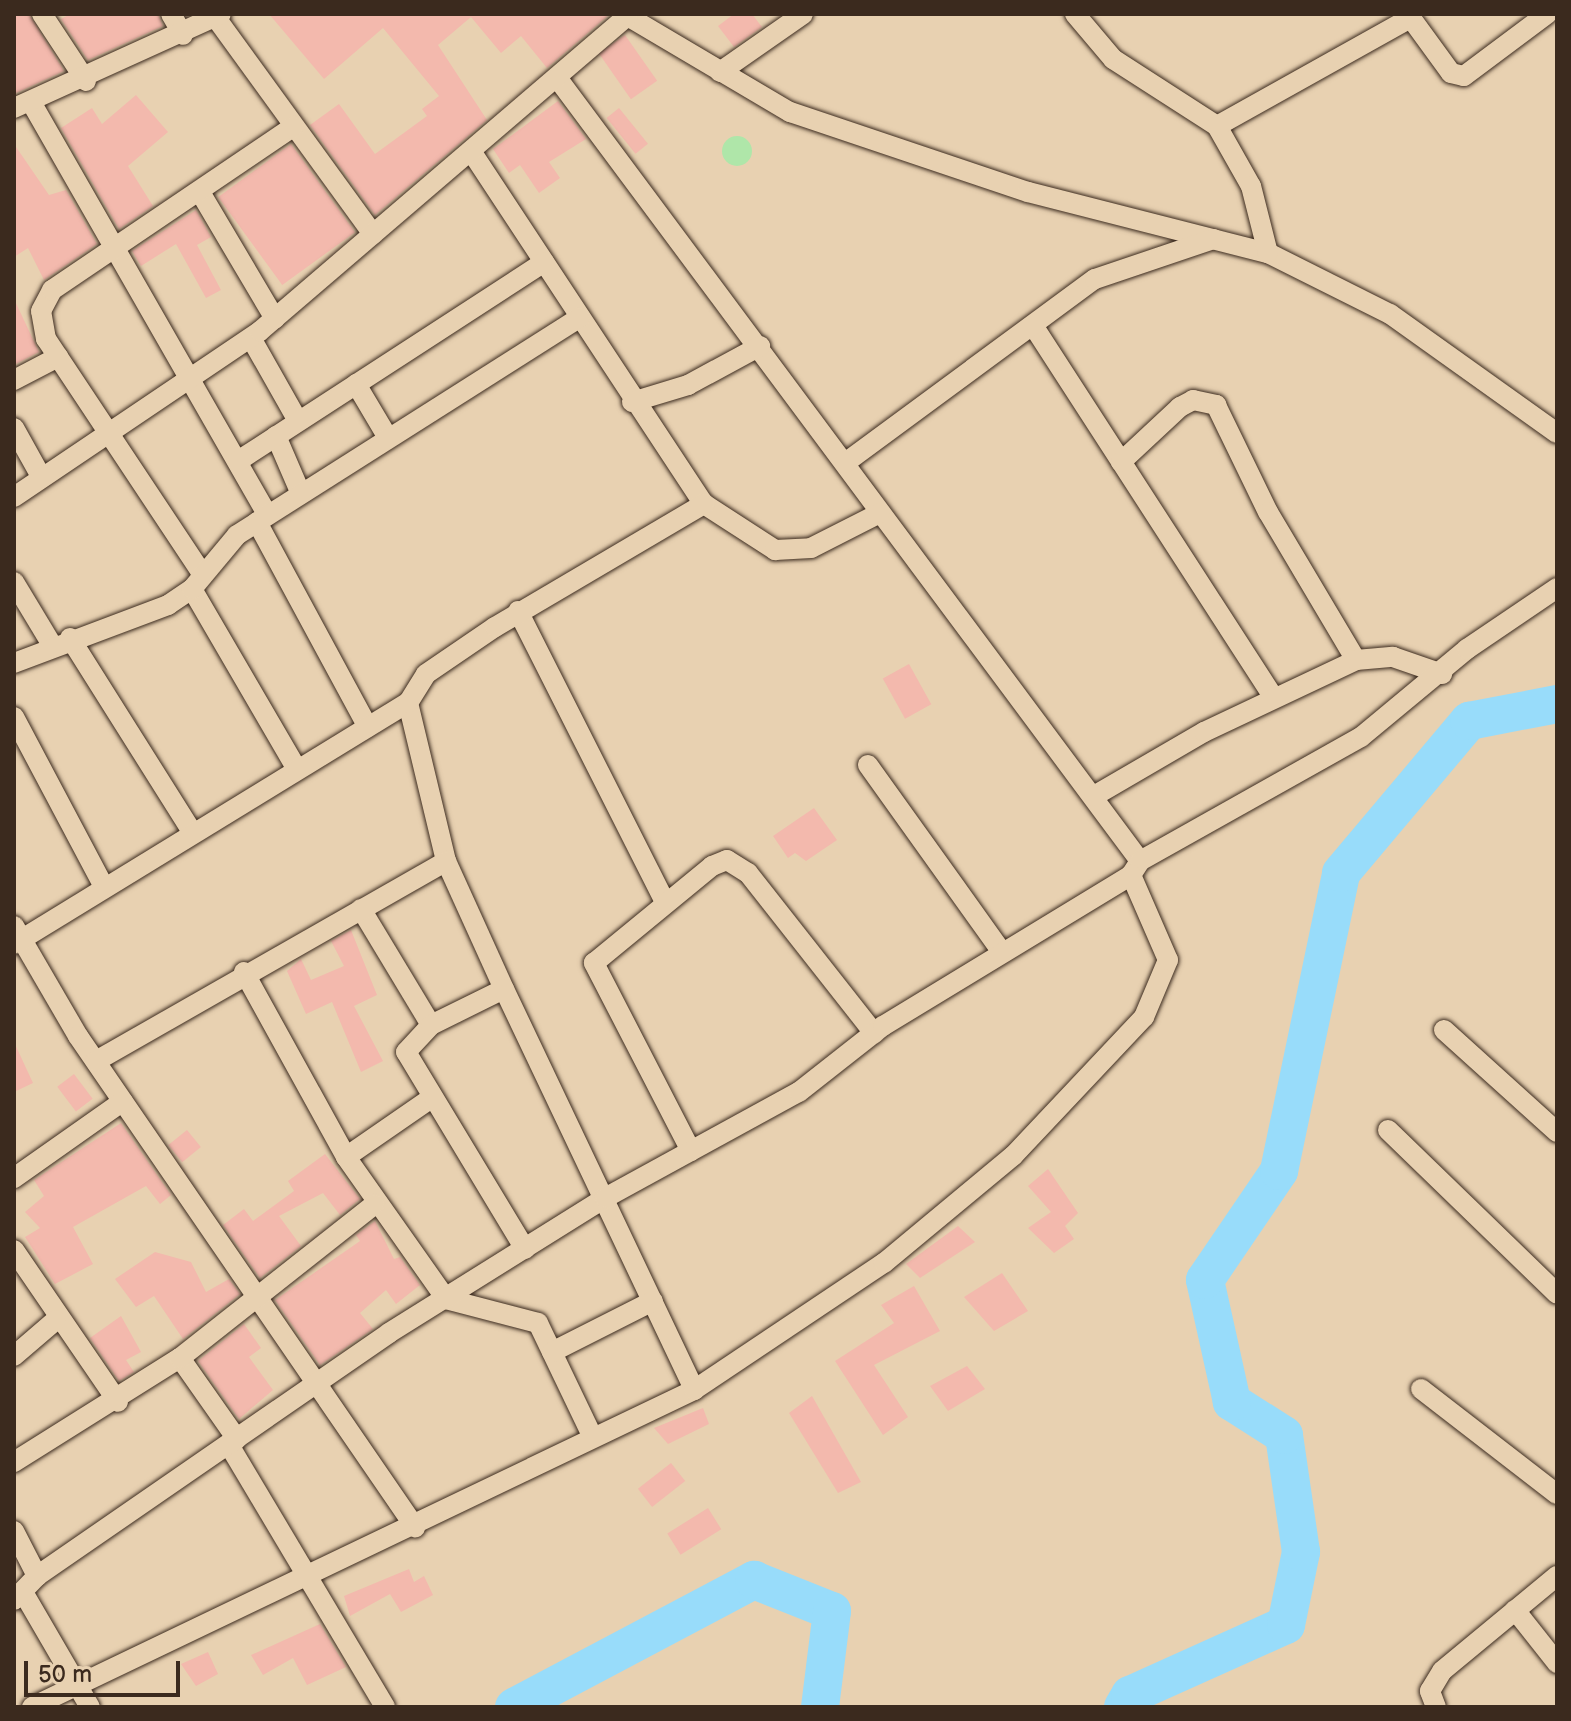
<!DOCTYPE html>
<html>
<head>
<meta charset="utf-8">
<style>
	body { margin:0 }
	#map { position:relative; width:1571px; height:1721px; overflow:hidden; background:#e8d1b1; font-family:"Balsamiq Sans",sans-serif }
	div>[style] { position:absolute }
	.green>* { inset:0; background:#afe6a9 }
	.round { border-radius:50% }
	.river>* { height:38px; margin:-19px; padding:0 19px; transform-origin:19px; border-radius:19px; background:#98dcfa }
	.building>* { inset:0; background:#f3b9ad; transform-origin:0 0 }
	.roads { filter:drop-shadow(0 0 2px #3b2a1e) drop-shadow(0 0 2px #3b2a1e) }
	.minor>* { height:20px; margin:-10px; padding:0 10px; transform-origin:10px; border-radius:10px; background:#e8d1b1 }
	span { translate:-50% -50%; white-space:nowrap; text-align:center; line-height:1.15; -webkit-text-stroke:6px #e8d1b1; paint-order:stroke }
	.frame { position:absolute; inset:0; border:16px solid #3b2a1e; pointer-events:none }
	.scale { position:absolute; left:24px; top:1661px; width:156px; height:36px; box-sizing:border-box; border:4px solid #3b2a1e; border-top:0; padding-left:10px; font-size:24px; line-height:28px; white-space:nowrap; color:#3b2a1e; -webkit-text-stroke:6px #e8d1b1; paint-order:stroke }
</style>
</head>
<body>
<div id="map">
	<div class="green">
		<i class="round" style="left:722px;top:136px;width:30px;height:30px"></i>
	</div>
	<div class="river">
		<i style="left:514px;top:1707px;width:272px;rotate:-27.9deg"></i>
		<i style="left:754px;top:1580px;width:84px;rotate:21.7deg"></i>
		<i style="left:832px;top:1611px;width:97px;rotate:97.1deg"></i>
		<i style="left:1123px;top:1707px;width:14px;rotate:-60deg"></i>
		<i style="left:1130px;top:1695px;width:171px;rotate:-24.2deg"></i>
		<i style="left:1286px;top:1625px;width:75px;rotate:-78.4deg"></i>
		<i style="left:1301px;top:1552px;width:118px;rotate:-98.3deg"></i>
		<i style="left:1284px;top:1435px;width:62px;rotate:-147.6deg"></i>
		<i style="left:1232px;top:1402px;width:125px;rotate:-102.5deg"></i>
		<i style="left:1205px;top:1280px;width:132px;rotate:-55.8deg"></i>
		<i style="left:1279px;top:1171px;width:304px;rotate:-78.2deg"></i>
		<i style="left:1341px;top:873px;width:199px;rotate:-49.9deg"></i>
		<i style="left:1469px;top:721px;width:90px;rotate:-10.9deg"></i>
	</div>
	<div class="building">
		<i style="clip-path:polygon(14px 14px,29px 14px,64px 71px,14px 94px)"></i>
		<i style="clip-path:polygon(70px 14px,158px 14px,163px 26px,88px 60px,61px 19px)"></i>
		<i style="clip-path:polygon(269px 14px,610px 14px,547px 68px,521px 36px,501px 53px,471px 17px,438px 45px,487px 120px,375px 215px,310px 125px,339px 104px,375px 154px,427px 116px,422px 109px,439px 96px,383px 28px,324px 79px)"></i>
		<i style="clip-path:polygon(734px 14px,752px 14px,762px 27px,734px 47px,718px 26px)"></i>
		<i style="left:625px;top:35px;width:56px;height:32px;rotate:55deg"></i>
		<i style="clip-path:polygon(136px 95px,168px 132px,128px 166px,153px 206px,119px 229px,61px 128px,92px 108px,102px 124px)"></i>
		<i style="clip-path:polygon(558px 101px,586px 139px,549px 162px,560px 178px,539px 193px,520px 165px,509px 173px,493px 149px)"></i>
		<i style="left:619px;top:108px;width:46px;height:16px;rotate:51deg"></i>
		<i style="clip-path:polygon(14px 144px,49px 195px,66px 190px,97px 244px,44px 280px,28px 248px,14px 257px)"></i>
		<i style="left:291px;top:144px;width:109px;height:90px;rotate:54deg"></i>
		<i style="clip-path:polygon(196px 210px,211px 237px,197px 245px,221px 290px,206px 298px,176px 244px,141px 266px,132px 251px)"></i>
		<i style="clip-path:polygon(14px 299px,39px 352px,14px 365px)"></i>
		<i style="left:909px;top:664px;width:46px;height:30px;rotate:61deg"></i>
		<i style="clip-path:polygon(814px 808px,837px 840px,806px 861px,795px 853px,788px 858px,773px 836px)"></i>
		<i style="clip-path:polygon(351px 930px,377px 995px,354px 1006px,383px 1061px,361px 1072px,332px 1002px,306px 1014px,287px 971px,301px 959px,311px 980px,344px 966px,331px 941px)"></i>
		<i style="clip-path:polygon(14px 1042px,33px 1083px,14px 1092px)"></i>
		<i style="left:74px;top:1074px;width:31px;height:21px;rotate:53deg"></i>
		<i style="clip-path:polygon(121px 1123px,171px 1195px,160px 1204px,146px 1186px,73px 1227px,93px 1264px,55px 1284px,25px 1237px,40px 1228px,25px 1212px,44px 1196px,34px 1180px)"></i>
		<i style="left:187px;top:1130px;width:22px;height:24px;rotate:51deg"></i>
		<i style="clip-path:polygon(325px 1154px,360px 1199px,340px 1215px,323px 1193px,279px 1216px,301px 1246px,260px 1278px,223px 1225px,244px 1209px,253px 1221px,294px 1191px,288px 1181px)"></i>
		<i style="clip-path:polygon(1048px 1169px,1078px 1213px,1065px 1226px,1074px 1239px,1054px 1253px,1028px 1228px,1051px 1212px,1028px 1186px)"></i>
		<i style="clip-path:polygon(375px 1221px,394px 1259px,400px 1257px,420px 1285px,396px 1304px,386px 1290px,360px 1313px,373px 1329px,320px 1365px,275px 1300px,360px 1241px,356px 1235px)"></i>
		<i style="clip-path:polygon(958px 1226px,975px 1242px,920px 1278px,906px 1264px)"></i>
		<i style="clip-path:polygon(155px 1252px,191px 1262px,206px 1292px,229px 1279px,240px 1294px,183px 1339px,154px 1296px,136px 1307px,115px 1279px)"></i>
		<i style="clip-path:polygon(1002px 1273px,1028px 1311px,994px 1331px,964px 1297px)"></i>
		<i style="clip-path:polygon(914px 1286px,940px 1331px,874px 1365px,908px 1417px,883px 1435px,835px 1361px,894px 1323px,881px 1305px)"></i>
		<i style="clip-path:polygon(121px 1316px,141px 1352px,126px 1360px,134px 1372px,119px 1381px,90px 1338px)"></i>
		<i style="clip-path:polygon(244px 1324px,261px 1348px,249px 1357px,273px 1390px,239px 1419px,198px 1361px)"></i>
		<i style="clip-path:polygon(967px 1366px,985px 1389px,948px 1411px,930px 1386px)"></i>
		<i style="clip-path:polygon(812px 1396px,861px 1482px,838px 1493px,789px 1413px)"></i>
		<i style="clip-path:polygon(703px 1408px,709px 1424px,668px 1444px,654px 1428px)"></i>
		<i style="left:671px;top:1463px;width:23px;height:42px;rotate:52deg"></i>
		<i style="left:708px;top:1508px;width:25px;height:48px;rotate:58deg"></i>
		<i style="clip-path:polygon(409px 1569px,414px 1582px,424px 1576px,433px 1595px,401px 1612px,390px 1594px,350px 1616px,344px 1596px)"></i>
		<i style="clip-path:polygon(320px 1624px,346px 1667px,307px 1685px,293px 1658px,263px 1675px,251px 1655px)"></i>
		<i style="clip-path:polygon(208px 1652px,218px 1674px,196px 1686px,181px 1664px)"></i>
	</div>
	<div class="roads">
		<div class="minor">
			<i style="left:42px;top:14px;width:80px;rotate:56.7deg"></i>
			<i style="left:171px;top:14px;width:24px;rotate:60deg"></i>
			<i style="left:624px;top:14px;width:193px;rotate:30.6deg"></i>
			<i style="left:790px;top:112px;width:251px;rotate:18.6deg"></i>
			<i style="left:1028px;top:192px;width:248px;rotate:14.3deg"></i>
			<i style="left:1268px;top:253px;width:136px;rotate:26.6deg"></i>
			<i style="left:1390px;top:314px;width:205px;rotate:35.5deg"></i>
			<i style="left:1075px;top:14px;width:59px;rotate:49.8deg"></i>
			<i style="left:1113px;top:59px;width:124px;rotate:32.8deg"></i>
			<i style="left:1217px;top:126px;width:69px;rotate:60.5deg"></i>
			<i style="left:1251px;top:186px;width:69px;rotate:75.8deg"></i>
			<i style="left:1408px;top:14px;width:73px;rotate:53.9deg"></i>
			<i style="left:1451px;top:73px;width:13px;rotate:13deg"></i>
			<i style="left:1464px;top:76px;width:104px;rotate:-36.8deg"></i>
			<i style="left:216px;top:18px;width:267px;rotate:54deg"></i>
			<i style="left:720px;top:72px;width:101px;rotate:-34.9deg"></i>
			<i style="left:558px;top:79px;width:975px;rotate:53.34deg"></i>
			<i style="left:31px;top:102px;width:476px;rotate:60.2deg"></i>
			<i style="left:14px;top:108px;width:227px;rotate:-24.4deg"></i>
			<i style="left:1217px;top:126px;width:221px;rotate:-29.2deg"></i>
			<i style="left:471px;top:151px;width:423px;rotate:56.6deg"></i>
			<i style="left:704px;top:504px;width:85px;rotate:32.9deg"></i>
			<i style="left:775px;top:550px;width:36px;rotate:-3deg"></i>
			<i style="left:811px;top:548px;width:77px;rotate:-26.9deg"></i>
			<i style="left:200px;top:192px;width:147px;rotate:59.4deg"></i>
			<i style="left:1034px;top:327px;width:442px;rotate:57.1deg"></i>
			<i style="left:251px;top:338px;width:95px;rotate:60.5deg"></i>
			<i style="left:14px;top:380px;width:50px;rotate:-27.6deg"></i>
			<i style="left:356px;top:384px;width:63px;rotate:59.3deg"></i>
			<i style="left:632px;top:402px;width:59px;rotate:-16.9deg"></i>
			<i style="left:688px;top:385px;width:82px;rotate:-28.4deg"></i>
			<i style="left:14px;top:428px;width:57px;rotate:60.8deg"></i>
			<i style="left:276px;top:436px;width:63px;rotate:66.7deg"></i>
			<i style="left:238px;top:461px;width:365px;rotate:-33deg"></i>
			<i style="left:1121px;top:462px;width:81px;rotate:-43deg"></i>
			<i style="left:1180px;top:407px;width:15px;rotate:-28deg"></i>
			<i style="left:1193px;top:400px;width:24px;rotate:12deg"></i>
			<i style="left:1216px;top:405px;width:119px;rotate:64.1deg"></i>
			<i style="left:1268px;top:512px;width:172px;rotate:59.3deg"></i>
			<i style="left:845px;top:463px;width:310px;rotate:-36.4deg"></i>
			<i style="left:1095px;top:279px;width:125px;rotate:-18.7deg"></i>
			<i style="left:14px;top:497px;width:297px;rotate:-34deg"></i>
			<i style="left:260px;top:331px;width:484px;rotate:-40.6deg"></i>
			<i style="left:257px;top:522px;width:233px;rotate:61.6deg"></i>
			<i style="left:201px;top:572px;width:280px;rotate:-123.6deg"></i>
			<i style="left:46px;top:339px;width:28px;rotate:-100deg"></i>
			<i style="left:41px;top:311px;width:24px;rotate:-62deg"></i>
			<i style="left:52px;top:290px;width:292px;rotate:-34.1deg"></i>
			<i style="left:14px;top:582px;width:74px;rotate:58.9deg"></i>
			<i style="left:192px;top:589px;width:207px;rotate:59.8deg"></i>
			<i style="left:518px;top:611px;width:326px;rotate:63.2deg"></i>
			<i style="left:70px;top:638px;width:229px;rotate:57.8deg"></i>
			<i style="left:14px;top:663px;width:165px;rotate:-20.6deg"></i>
			<i style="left:168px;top:605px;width:29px;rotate:-34deg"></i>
			<i style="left:192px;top:589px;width:70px;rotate:-50.2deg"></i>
			<i style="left:237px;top:535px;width:406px;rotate:-32.4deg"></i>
			<i style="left:14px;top:717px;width:192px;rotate:62.1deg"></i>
			<i style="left:868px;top:765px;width:229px;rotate:54.4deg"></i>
			<i style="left:1094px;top:796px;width:127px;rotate:-30.2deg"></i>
			<i style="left:1204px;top:732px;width:168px;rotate:-25.3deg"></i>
			<i style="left:1356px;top:660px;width:37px;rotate:-5deg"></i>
			<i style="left:1393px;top:657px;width:52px;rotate:19.1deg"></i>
			<i style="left:361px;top:909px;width:135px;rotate:58.9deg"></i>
			<i style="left:14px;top:926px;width:127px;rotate:59.8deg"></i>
			<i style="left:78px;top:1036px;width:596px;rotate:55.54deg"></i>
			<i style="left:14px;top:944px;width:462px;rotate:-31.5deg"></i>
			<i style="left:244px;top:972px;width:211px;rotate:61.1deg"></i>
			<i style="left:346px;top:1157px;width:174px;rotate:54.8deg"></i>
			<i style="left:446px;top:1299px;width:95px;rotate:14.6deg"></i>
			<i style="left:538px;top:1323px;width:127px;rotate:64.4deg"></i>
			<i style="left:504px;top:989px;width:141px;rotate:-114.4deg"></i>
			<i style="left:446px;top:861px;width:163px;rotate:-103.5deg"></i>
			<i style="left:408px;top:703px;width:34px;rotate:-58deg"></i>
			<i style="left:426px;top:674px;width:83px;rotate:-34.3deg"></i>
			<i style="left:495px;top:627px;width:243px;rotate:-30.5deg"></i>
			<i style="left:1444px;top:1030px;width:152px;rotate:42.1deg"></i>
			<i style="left:96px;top:1061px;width:403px;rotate:-29.7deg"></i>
			<i style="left:1388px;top:1130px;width:235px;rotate:44.1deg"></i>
			<i style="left:691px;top:1151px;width:212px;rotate:-117.3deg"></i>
			<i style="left:594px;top:963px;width:153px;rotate:-39.4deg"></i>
			<i style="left:712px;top:866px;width:16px;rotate:-22deg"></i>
			<i style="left:727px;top:860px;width:25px;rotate:32deg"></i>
			<i style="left:748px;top:873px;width:204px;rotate:51.8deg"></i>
			<i style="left:346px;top:1157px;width:102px;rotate:-34.6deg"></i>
			<i style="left:14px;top:1178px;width:133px;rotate:-35.2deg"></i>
			<i style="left:525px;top:1249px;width:230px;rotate:-121.1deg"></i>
			<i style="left:406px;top:1052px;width:37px;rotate:-47deg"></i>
			<i style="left:431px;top:1025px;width:81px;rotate:-26.3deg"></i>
			<i style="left:504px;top:989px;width:444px;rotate:64.6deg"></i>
			<i style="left:14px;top:1250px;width:184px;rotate:55.6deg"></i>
			<i style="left:552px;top:1352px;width:113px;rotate:-26.8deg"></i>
			<i style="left:14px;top:1356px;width:55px;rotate:-40.6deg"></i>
			<i style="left:180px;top:1358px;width:99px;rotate:54.9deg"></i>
			<i style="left:1421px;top:1389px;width:172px;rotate:37.7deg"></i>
			<i style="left:229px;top:1445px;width:305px;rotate:59.2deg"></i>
			<i style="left:14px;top:1462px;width:196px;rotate:-32.1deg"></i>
			<i style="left:180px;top:1358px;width:248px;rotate:-38.3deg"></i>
			<i style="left:14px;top:1531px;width:51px;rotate:62.9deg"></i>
			<i style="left:23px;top:1592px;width:133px;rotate:59.8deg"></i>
			<i style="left:14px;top:1600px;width:33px;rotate:-46deg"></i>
			<i style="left:37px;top:1576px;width:428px;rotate:-34.6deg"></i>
			<i style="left:389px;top:1333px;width:255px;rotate:-32deg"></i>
			<i style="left:605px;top:1198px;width:221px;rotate:-28.7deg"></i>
			<i style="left:799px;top:1092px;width:107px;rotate:-38.2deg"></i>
			<i style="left:883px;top:1026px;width:290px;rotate:-31.3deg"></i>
			<i style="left:1131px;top:875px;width:17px;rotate:-57deg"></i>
			<i style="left:1140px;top:861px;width:253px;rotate:-29.3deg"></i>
			<i style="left:1361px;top:737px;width:138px;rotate:-39.7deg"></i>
			<i style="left:1467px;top:649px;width:109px;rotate:-34.1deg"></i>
			<i style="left:1515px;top:1610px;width:68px;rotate:51.6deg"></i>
			<i style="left:32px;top:1707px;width:734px;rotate:-25.59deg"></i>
			<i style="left:694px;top:1390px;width:229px;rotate:-33.8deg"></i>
			<i style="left:884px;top:1263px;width:168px;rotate:-39.7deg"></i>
			<i style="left:1013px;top:1156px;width:191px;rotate:-46.7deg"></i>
			<i style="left:1144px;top:1017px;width:62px;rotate:-67.2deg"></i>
			<i style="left:1168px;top:960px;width:93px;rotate:-113.5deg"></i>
			<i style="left:1436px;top:1707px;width:17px;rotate:-111deg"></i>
			<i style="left:1430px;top:1691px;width:23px;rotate:-59deg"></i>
			<i style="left:1442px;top:1671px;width:149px;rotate:-39.6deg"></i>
		</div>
	</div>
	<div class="frame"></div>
	<div class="scale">50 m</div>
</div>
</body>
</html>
